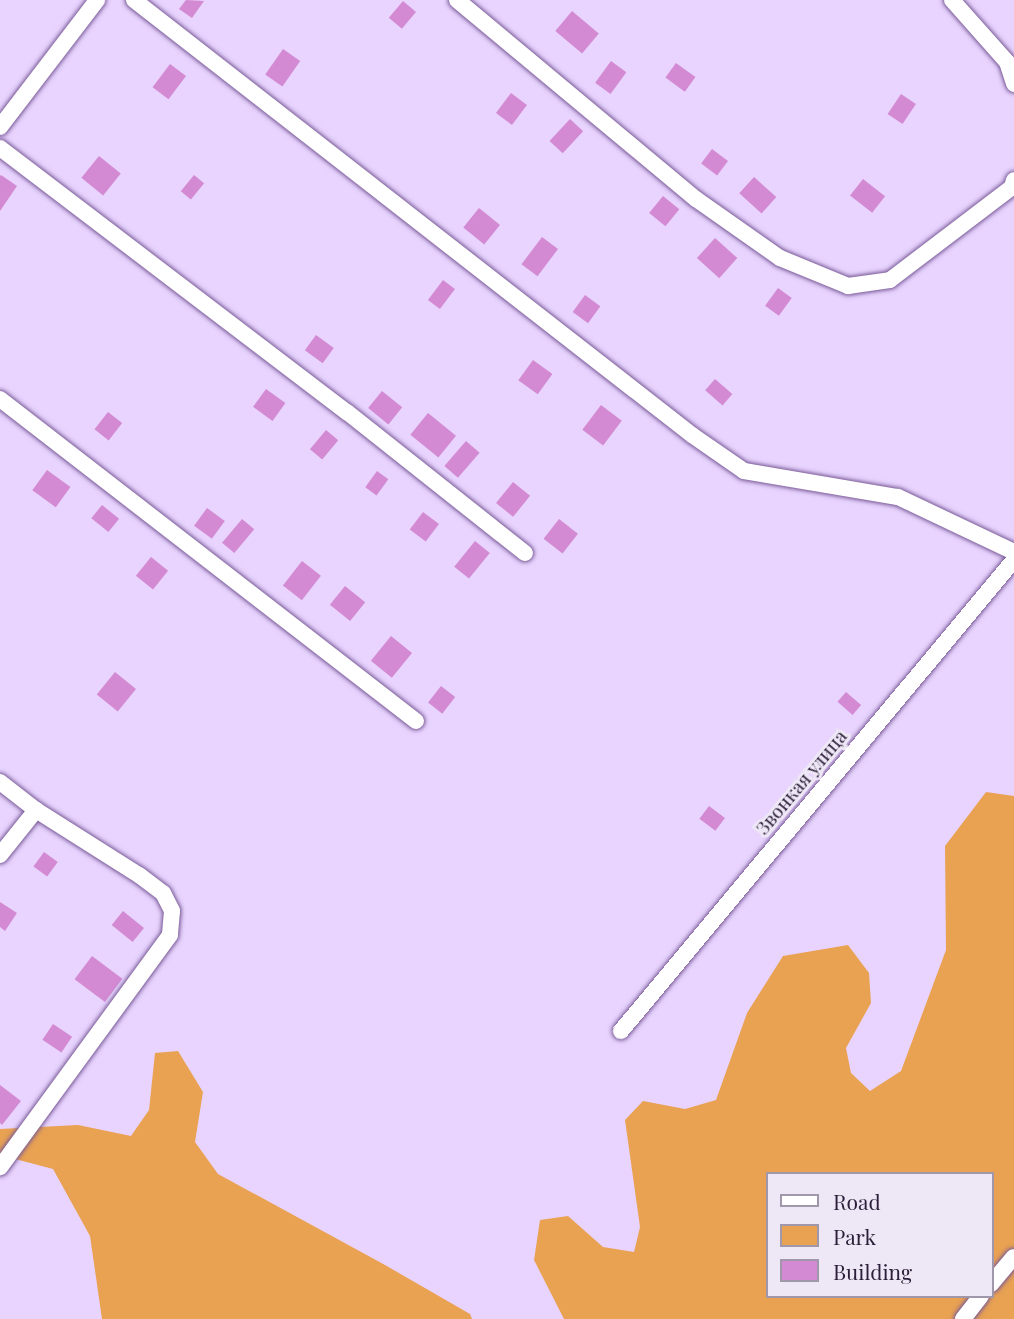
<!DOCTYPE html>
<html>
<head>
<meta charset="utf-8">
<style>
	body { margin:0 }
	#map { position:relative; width:1014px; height:1319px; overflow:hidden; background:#e8d4fe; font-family:"Playfair Display",serif }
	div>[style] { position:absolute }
	.green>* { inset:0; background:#e9a252 }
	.building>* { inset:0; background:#d38ad3; transform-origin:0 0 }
	.roads { filter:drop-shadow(0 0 2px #795a98) drop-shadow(0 0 2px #795a98) }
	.minor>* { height:16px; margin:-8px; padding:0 8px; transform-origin:8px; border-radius:8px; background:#fff }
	span { translate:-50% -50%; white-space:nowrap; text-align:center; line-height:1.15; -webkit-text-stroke:6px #eee7f6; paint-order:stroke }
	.street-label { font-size:19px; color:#2c1f39 }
	.legend { position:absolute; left:766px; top:1172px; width:228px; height:126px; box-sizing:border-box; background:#eee7f6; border:2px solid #a097aa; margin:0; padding:9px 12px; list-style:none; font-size:21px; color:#2c1f39 }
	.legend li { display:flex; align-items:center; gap:14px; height:35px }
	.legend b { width:35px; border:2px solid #a097aa }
</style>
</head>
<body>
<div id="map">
	<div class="green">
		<i style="clip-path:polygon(evenodd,986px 792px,1014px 796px,1014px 1319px,564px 1319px,534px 1260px,540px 1220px,568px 1216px,603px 1247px,634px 1252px,640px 1227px,625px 1120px,643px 1101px,685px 1109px,716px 1100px,747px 1013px,783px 956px,848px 945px,869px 973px,871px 1003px,846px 1048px,851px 1073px,870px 1091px,901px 1071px,946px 950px,945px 846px,986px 792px,767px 1174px,991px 1174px,991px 1296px,767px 1296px,767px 1174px)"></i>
		<i style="clip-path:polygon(178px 1051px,203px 1092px,195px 1142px,218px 1174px,385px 1265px,470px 1314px,472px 1319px,102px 1319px,90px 1236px,53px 1169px,0 1155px,0 1129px,78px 1125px,131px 1136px,149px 1110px,155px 1053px)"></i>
	</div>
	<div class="building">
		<i style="clip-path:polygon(186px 0,204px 1px,192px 18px,179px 9px)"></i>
		<i style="left:403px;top:1px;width:17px;height:22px;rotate:40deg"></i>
		<i style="left:572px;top:11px;width:35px;height:26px;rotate:40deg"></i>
		<i style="left:283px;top:49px;width:21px;height:31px;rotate:35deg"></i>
		<i style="left:611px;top:61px;width:19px;height:27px;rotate:36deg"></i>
		<i style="left:676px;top:63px;width:24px;height:18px;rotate:36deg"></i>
		<i style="left:170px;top:64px;width:20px;height:29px;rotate:37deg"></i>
		<i style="left:511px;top:93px;width:20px;height:25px;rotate:37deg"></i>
		<i style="left:901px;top:94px;width:18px;height:24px;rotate:34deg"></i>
		<i style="left:570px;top:119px;width:18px;height:30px;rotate:43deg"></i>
		<i style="left:712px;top:149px;width:20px;height:18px;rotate:37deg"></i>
		<i style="left:99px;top:156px;width:28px;height:28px;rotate:39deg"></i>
		<i style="clip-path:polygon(1px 175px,17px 186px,0 211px,0 176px)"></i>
		<i style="left:194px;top:175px;width:13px;height:21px;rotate:39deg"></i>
		<i style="left:754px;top:177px;width:30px;height:22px;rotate:42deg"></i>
		<i style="left:863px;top:179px;width:28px;height:21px;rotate:38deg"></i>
		<i style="left:663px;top:196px;width:21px;height:22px;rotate:39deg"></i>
		<i style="left:479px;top:208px;width:27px;height:25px;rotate:39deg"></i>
		<i style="left:542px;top:237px;width:20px;height:34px;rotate:37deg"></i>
		<i style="left:715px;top:238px;width:30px;height:27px;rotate:42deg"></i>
		<i style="left:443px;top:280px;width:15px;height:25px;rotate:37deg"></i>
		<i style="left:778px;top:288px;width:17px;height:22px;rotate:36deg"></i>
		<i style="left:585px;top:295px;width:19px;height:21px;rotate:36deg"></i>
		<i style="left:316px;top:335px;width:22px;height:19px;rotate:36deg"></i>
		<i style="left:533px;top:360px;width:24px;height:25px;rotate:36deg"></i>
		<i style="left:715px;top:379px;width:23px;height:15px;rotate:41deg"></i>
		<i style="left:266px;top:389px;width:24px;height:22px;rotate:36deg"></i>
		<i style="left:382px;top:391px;width:26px;height:22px;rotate:39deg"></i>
		<i style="left:601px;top:405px;width:26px;height:31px;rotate:37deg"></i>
		<i style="left:108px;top:412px;width:18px;height:22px;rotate:38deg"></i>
		<i style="left:428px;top:413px;width:36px;height:28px;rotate:39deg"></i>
		<i style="left:326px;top:430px;width:16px;height:25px;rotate:40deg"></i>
		<i style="left:466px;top:441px;width:18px;height:33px;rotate:41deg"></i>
		<i style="left:47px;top:470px;width:29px;height:25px;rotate:36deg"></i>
		<i style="left:377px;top:471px;width:14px;height:20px;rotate:36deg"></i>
		<i style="left:513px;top:482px;width:22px;height:27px;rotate:39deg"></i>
		<i style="left:102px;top:505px;width:22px;height:17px;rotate:39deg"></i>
		<i style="left:207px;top:508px;width:22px;height:22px;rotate:36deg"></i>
		<i style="left:423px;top:512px;width:20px;height:22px;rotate:37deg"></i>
		<i style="left:242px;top:519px;width:16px;height:31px;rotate:40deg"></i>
		<i style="left:559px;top:519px;width:24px;height:25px;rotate:38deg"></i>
		<i style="left:475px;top:541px;width:19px;height:33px;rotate:39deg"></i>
		<i style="left:151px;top:557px;width:22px;height:24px;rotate:39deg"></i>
		<i style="left:302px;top:561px;width:24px;height:31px;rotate:38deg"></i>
		<i style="left:345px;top:586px;width:26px;height:24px;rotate:39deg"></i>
		<i style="left:391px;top:636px;width:27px;height:32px;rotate:39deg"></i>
		<i style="left:115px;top:672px;width:27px;height:29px;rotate:39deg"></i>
		<i style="left:441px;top:686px;width:18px;height:21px;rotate:38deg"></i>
		<i style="left:846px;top:692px;width:20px;height:13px;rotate:41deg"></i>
		<i style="left:709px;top:806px;width:20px;height:16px;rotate:37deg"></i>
		<i style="left:44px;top:852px;width:17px;height:18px;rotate:36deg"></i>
		<i style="clip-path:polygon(0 902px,17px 913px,5px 931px,0 927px)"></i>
		<i style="left:123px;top:911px;width:27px;height:18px;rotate:39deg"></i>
		<i style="left:92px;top:956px;width:38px;height:29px;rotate:37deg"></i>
		<i style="left:53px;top:1024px;width:23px;height:19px;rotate:34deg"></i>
		<i style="clip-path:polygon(0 1085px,21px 1101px,2px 1125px,0 1123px)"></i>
	</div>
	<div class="roads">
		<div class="minor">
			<i style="left:134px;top:0;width:708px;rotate:37.94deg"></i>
			<i style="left:692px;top:435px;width:63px;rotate:34.7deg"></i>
			<i style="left:744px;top:471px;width:156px;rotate:9.6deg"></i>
			<i style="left:898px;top:497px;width:128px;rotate:25.4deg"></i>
			<i style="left:457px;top:0;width:311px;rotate:39.8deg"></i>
			<i style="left:696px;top:199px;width:103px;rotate:35.1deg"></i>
			<i style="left:780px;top:258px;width:74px;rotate:22.4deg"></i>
			<i style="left:848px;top:286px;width:42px;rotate:-8.1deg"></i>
			<i style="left:890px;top:280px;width:153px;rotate:-37.3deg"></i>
			<i style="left:1012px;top:187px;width:7px;rotate:-74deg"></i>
			<i style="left:952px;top:0;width:83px;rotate:48.4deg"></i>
			<i style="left:1007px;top:62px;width:23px;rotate:72deg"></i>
			<i style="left:0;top:127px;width:160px;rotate:-52.6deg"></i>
			<i style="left:0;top:148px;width:436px;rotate:37.3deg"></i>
			<i style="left:347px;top:412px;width:227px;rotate:38.4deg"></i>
			<i style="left:0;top:399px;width:526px;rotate:37.74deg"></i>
			<i style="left:0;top:782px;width:46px;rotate:37.9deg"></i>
			<i style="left:36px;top:810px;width:122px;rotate:32.3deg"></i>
			<i style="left:139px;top:875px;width:30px;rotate:37deg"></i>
			<i style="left:163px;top:893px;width:20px;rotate:63deg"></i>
			<i style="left:172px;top:911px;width:24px;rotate:95deg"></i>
			<i style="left:170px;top:935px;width:288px;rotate:126.2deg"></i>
			<i style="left:0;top:855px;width:58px;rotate:-51.3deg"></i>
			<i style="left:621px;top:1031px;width:613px;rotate:-50.16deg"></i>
			<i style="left:991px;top:1284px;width:35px;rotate:-50deg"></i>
			<i style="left:963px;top:1319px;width:29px;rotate:-52deg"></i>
		</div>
	</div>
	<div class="street-label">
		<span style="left:801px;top:782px;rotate:-50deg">Звонкая улица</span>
	</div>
	<ul class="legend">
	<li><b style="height:9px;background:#fff"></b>Road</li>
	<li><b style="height:19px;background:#e9a252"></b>Park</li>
	<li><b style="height:19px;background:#d38ad3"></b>Building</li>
	</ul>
</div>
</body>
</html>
